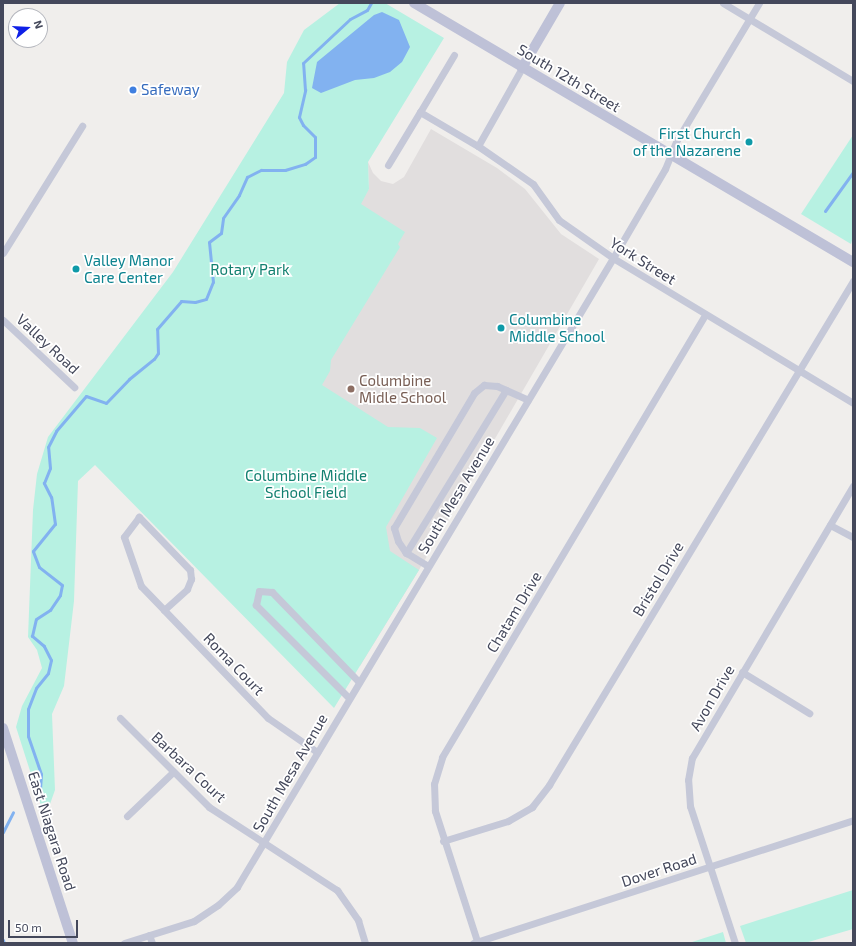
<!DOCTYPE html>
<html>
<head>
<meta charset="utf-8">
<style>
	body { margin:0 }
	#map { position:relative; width:856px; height:946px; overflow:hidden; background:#f0eeec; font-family:"Exo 2",sans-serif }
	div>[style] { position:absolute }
	.education>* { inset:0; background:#e1dede }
	.green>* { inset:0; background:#b7f1e2 }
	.water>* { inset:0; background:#82b2f0 }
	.stream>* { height:3px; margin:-1.5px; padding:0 1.5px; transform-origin:1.5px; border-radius:1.5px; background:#82b2f0 }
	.street>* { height:7px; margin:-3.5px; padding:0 3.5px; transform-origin:3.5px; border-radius:3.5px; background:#c5c8d8 }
	.secondary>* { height:10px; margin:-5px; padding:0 5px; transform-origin:5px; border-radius:5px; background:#bec1d7 }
	.dots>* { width:11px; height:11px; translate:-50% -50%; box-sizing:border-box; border:2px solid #fff; border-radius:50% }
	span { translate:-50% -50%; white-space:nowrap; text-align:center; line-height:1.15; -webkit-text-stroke:3.5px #fff; paint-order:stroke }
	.street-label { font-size:15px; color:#44485b }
	.shop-label { font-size:15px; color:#366cbe }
	.left { translate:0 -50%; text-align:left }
	.culture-label { font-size:15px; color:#0d838f }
	.right { translate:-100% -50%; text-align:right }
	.park-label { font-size:15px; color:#128070 }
	.education-label { font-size:15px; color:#785e54 }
	.frame { position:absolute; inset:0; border:4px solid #44485b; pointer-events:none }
	.north { position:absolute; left:8px; top:8px; width:40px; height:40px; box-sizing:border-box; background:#fff; border:1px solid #b4b6bd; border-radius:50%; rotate:72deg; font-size:11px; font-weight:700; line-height:16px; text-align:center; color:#44485b }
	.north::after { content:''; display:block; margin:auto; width:14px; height:18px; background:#0f20e7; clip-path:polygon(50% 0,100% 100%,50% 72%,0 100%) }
	.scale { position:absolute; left:8px; top:920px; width:70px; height:18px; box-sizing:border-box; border:2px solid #44485b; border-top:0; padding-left:5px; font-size:12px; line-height:14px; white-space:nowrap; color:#44485b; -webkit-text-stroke:3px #fff; paint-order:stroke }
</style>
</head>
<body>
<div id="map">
	<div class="education">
		<i style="clip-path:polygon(431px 129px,497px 168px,525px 189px,561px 234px,599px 259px,419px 570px,360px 666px,210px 335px,369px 189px,368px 162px,373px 173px,381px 181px,393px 184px,404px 177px)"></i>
	</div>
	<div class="green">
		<i style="clip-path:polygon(340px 3px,385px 3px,444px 38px,368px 162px,369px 189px,361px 204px,405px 232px,398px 244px,400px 247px,331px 360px,330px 371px,322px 385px,388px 427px,420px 428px,437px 438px,386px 527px,390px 551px,419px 570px,334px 708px,95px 465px,78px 481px,74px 601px,64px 686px,52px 714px,55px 790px,45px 818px,16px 727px,22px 706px,42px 668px,37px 650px,28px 637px,33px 510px,37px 474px,48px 437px,173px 272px,284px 93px,287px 62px,304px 30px)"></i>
		<i style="clip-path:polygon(853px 135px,853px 237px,851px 244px,801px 214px)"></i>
		<i style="clip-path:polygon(853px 890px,853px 929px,805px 943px,746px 943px,740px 926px)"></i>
		<i style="clip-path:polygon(723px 932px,726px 943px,689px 943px)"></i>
	</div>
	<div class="water">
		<i style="clip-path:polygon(382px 12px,399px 20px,410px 47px,402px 62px,390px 72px,374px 78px,355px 80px,321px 93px,312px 88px,317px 62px,374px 15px)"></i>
	</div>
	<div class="stream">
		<i style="left:825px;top:211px;width:48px;rotate:-54.3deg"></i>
		<i style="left:40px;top:789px;width:15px;rotate:-86deg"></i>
		<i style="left:41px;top:774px;width:40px;rotate:-108.9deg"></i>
		<i style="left:28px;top:736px;width:27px;rotate:-90deg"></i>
		<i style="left:28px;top:709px;width:22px;rotate:-69deg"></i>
		<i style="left:36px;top:688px;width:19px;rotate:-51deg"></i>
		<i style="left:48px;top:673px;width:13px;rotate:-77deg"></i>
		<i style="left:51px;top:660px;width:16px;rotate:-117deg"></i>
		<i style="left:44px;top:646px;width:16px;rotate:-140deg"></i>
		<i style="left:32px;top:636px;width:17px;rotate:-77deg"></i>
		<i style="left:36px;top:619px;width:17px;rotate:-33deg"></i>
		<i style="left:50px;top:610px;width:18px;rotate:-56deg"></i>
		<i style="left:60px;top:595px;width:10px;rotate:-79deg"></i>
		<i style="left:62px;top:585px;width:29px;rotate:-142deg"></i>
		<i style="left:39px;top:567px;width:17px;rotate:-111deg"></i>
		<i style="left:33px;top:551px;width:35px;rotate:-51deg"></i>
		<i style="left:55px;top:524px;width:27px;rotate:-98deg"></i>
		<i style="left:51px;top:497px;width:16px;rotate:-117deg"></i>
		<i style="left:44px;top:483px;width:16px;rotate:-68deg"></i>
		<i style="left:50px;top:468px;width:21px;rotate:-95deg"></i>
		<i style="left:48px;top:447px;width:18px;rotate:-63deg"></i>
		<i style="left:56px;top:431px;width:46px;rotate:-49.4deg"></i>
		<i style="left:86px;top:396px;width:21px;rotate:19deg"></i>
		<i style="left:106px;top:403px;width:33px;rotate:-46deg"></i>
		<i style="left:129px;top:379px;width:32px;rotate:-39deg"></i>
		<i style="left:154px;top:359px;width:7px;rotate:-56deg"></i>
		<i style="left:158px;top:353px;width:24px;rotate:-92deg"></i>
		<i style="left:157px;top:329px;width:37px;rotate:-49deg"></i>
		<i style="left:181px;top:301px;width:14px;rotate:4deg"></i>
		<i style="left:195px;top:302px;width:11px;rotate:-15deg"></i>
		<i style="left:206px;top:299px;width:18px;rotate:-68deg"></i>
		<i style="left:213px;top:282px;width:40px;rotate:-95.7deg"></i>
		<i style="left:209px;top:242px;width:15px;rotate:-37deg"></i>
		<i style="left:221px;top:233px;width:15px;rotate:-82deg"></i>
		<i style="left:223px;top:218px;width:28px;rotate:-55deg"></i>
		<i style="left:239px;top:195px;width:20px;rotate:-66deg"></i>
		<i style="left:247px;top:177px;width:16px;rotate:-27deg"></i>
		<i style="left:261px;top:170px;width:24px"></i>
		<i style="left:285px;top:170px;width:21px;rotate:-17deg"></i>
		<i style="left:305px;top:164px;width:12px;rotate:-35deg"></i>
		<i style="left:315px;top:157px;width:20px;rotate:-90deg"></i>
		<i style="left:315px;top:137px;width:17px;rotate:-135deg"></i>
		<i style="left:303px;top:125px;width:9px;rotate:-117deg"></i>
		<i style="left:299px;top:117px;width:28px;rotate:-77deg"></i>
		<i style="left:305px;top:90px;width:27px;rotate:-94deg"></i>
		<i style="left:303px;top:63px;width:64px;rotate:-43.1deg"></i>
		<i style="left:350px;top:19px;width:19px;rotate:-28deg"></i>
		<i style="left:367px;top:10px;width:8px;rotate:-60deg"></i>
		<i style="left:3px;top:832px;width:22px;rotate:-63deg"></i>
		<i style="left:3px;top:940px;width:3px;rotate:72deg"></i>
	</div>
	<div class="street">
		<i style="left:723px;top:3px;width:152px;rotate:31deg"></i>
		<i style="left:454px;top:55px;width:66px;rotate:120.8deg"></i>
		<i style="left:420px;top:112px;width:67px;rotate:30.4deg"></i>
		<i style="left:478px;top:146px;width:67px;rotate:34.6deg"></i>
		<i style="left:533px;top:184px;width:44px;rotate:54.2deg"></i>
		<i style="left:559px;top:220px;width:66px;rotate:35.1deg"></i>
		<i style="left:613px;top:258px;width:280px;rotate:31.1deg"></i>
		<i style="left:478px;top:146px;width:90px;rotate:-60.6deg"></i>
		<i style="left:388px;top:165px;width:62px;rotate:-58.9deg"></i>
		<i style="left:3px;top:253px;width:150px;rotate:-58.1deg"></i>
		<i style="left:3px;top:320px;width:98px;rotate:43.3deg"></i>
		<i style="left:830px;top:525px;width:26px;rotate:28deg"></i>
		<i style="left:406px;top:553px;width:14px;rotate:-124deg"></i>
		<i style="left:398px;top:541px;width:14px;rotate:-107deg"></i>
		<i style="left:394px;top:528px;width:157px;rotate:-59.3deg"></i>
		<i style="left:474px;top:393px;width:13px;rotate:-39deg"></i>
		<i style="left:484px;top:385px;width:13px;rotate:4deg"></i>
		<i style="left:497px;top:386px;width:10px;rotate:24deg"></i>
		<i style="left:428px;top:566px;width:26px;rotate:-149deg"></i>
		<i style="left:406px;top:553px;width:191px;rotate:-58.5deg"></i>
		<i style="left:506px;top:390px;width:24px;rotate:24deg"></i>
		<i style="left:164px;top:610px;width:31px;rotate:-42deg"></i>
		<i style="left:187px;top:589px;width:11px;rotate:-68deg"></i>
		<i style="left:191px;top:579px;width:9px;rotate:-96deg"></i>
		<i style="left:190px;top:570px;width:74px;rotate:-133.9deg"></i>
		<i style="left:139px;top:517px;width:25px;rotate:127deg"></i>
		<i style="left:124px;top:537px;width:52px;rotate:70.9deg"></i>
		<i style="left:141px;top:586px;width:33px;rotate:46deg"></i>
		<i style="left:164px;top:610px;width:150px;rotate:46.1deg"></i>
		<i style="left:268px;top:718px;width:60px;rotate:34.8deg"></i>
		<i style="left:742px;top:672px;width:79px;rotate:31.5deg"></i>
		<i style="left:349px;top:698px;width:132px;rotate:-135deg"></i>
		<i style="left:256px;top:605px;width:14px;rotate:-78deg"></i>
		<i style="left:259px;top:591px;width:13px;rotate:4deg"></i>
		<i style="left:272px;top:592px;width:125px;rotate:46deg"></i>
		<i style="left:120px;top:718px;width:126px;rotate:45deg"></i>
		<i style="left:209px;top:807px;width:153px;rotate:33deg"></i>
		<i style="left:337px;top:890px;width:37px;rotate:55deg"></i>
		<i style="left:358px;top:920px;width:24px;rotate:73deg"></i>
		<i style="left:127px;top:816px;width:64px;rotate:-43.7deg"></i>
		<i style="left:443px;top:841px;width:68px;rotate:-17.1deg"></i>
		<i style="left:508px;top:821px;width:28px;rotate:-30deg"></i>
		<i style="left:532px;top:807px;width:28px;rotate:-52deg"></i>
		<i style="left:549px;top:785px;width:589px;rotate:-58.9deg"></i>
		<i style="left:149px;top:935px;width:9px;rotate:69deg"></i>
		<i style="left:477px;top:941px;width:137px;rotate:-107.9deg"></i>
		<i style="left:435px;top:811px;width:27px;rotate:-92deg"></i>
		<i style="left:434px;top:784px;width:28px;rotate:-73deg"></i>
		<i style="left:442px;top:757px;width:514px;rotate:-59.25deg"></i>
		<i style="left:124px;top:943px;width:73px;rotate:-17.4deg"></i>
		<i style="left:194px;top:921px;width:29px;rotate:-34deg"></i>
		<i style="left:218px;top:905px;width:26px;rotate:-43deg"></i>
		<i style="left:237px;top:887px;width:733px;rotate:-59.13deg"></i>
		<i style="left:613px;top:258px;width:103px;rotate:-59.7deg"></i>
		<i style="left:665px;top:169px;width:31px;rotate:-68deg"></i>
		<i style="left:677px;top:140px;width:160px;rotate:-59.1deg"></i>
		<i style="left:473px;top:943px;width:399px;rotate:-17.9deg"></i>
		<i style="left:735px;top:943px;width:144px;rotate:-108.2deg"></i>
		<i style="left:690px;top:806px;width:26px;rotate:-94deg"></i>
		<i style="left:688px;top:780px;width:22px;rotate:-80deg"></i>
		<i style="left:692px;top:758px;width:316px;rotate:-59.4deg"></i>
	</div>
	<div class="secondary">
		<i style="left:414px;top:3px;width:510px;rotate:30.54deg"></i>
		<i style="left:522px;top:68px;width:75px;rotate:-59.7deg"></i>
		<i style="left:3px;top:728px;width:226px;rotate:72deg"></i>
	</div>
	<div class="dots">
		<i style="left:133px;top:90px;background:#3f7fe0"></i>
		<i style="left:749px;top:142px;background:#0f9aa8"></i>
		<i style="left:76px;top:269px;background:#0f9aa8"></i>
		<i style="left:501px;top:328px;background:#0f9aa8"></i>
		<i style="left:351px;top:389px;background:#8d6e63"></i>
	</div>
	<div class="street-label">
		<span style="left:569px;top:78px;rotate:31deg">South 12th Street</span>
		<span style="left:643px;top:261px;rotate:32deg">York Street</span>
		<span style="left:48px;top:344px;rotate:43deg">Valley Road</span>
		<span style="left:456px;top:495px;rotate:-59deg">South Mesa Avenue</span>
		<span style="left:658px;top:579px;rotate:-59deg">Bristol Drive</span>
		<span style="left:514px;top:612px;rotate:-59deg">Chatam Drive</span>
		<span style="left:234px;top:664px;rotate:46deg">Roma Court</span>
		<span style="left:712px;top:698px;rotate:-60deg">Avon Drive</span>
		<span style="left:189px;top:767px;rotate:43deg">Barbara Court</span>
		<span style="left:290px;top:773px;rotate:-60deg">South Mesa Avenue</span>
		<span style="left:52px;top:831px;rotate:72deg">East Niagara Road</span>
		<span style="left:659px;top:870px;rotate:-18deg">Dover Road</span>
	</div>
	<div class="shop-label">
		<span class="left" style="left:141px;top:90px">Safeway</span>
	</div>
	<div class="culture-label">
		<span class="right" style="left:741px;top:142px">First Church<br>of the Nazarene</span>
		<span class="left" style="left:84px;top:269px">Valley Manor<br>Care Center</span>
		<span class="left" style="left:509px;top:328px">Columbine<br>Middle School</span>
	</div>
	<div class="park-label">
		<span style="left:250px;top:270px">Rotary Park</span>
		<span style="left:306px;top:484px">Columbine Middle<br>School Field</span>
	</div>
	<div class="education-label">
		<span class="left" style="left:359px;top:389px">Columbine<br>Midle School</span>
	</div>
	<div class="frame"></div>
	<div class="north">N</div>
	<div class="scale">50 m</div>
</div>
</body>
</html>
